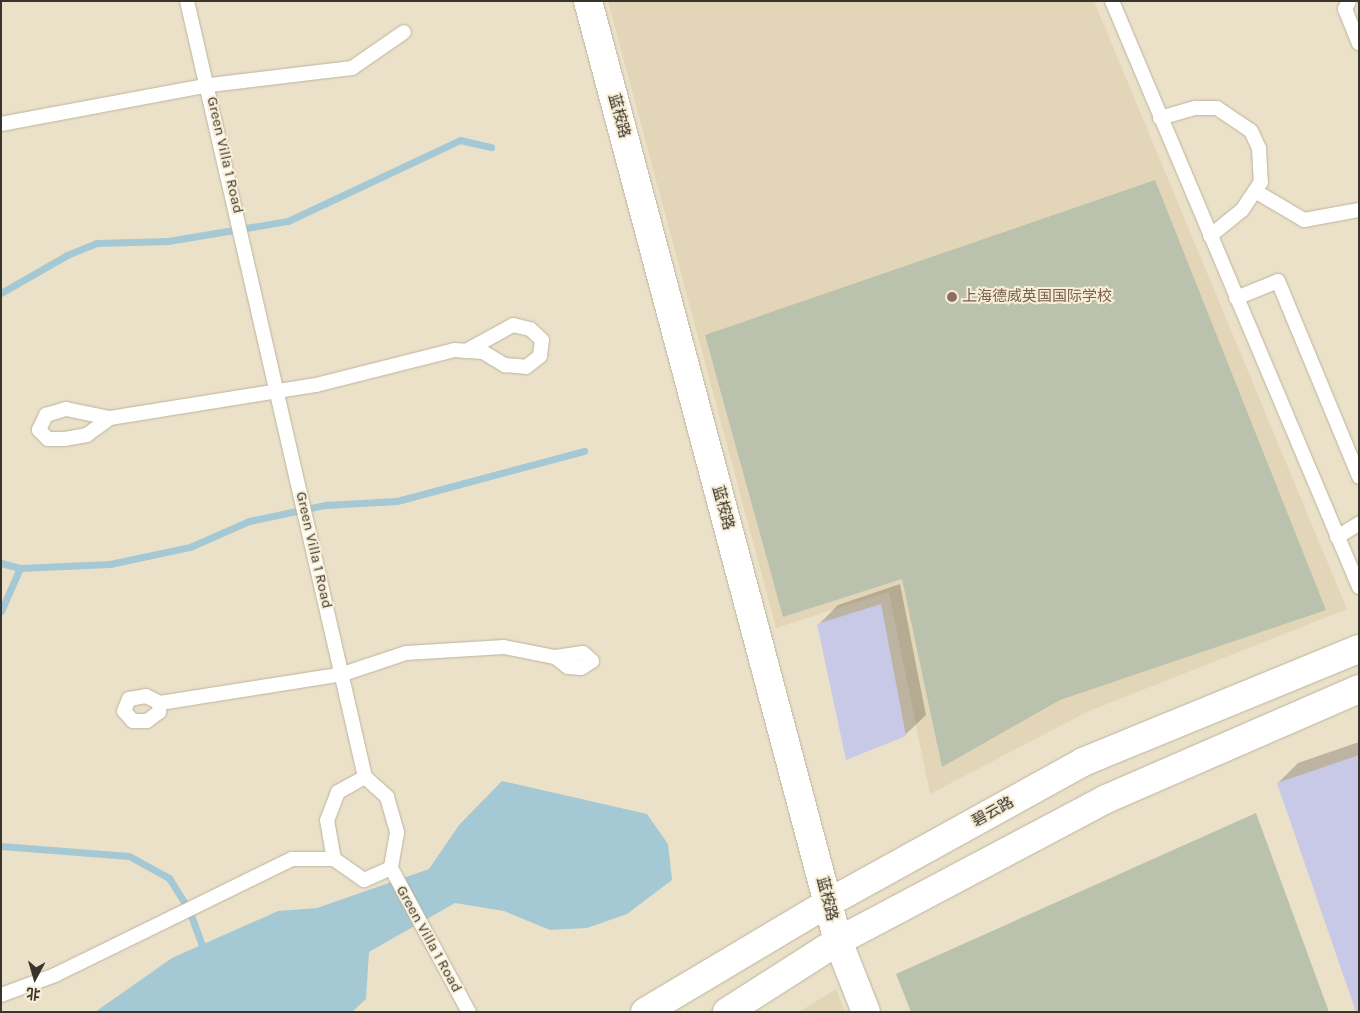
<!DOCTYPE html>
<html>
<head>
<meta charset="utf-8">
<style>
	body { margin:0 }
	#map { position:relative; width:1360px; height:1013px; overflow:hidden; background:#ebe1c9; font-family:Karla,"Noto Sans SC",sans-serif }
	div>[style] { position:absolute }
	.built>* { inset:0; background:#e3d6b8 }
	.green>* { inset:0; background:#bac1ad }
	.water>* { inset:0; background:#a4c9d4 }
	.shadow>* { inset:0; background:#0003 }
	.stream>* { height:7px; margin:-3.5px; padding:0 3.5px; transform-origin:3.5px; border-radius:3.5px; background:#a4c9d4 }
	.building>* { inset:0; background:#c7c9e7 }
	.roads { filter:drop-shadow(0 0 1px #bcb39c) drop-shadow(0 0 1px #bcb39c) }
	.lane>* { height:14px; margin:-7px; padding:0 7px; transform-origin:7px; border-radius:7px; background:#fff }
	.secondary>* { height:28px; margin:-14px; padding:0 14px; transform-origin:14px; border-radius:14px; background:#fff }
	.dots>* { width:14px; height:14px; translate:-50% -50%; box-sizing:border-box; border:2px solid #f8eed6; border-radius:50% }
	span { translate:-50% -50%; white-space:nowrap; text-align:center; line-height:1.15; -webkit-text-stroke:4px #f8eed6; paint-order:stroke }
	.street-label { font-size:15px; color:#39352c }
	.education-label { font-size:15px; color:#785e54 }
	.left { translate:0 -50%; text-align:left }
	.frame { position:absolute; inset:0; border:2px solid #39352c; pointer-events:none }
	.north { position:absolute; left:10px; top:953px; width:50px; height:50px; -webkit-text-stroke:4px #f8eed6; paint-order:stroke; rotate:186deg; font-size:14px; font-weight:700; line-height:20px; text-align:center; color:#39352c }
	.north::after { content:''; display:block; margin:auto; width:18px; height:22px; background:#39352c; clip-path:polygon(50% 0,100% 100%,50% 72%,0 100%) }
</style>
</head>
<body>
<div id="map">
	<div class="built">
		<i style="clip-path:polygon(608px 1px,1094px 1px,1347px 609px,1087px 712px,930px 794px,889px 592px,776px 628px)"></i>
		<i style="clip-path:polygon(836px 989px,845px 1012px,799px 1012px)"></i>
	</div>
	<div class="green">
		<i style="clip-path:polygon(1155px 180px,1326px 610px,1060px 700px,942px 767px,902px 579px,783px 617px,705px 335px)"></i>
		<i style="clip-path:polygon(1256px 813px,1329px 1012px,911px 1012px,896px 974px)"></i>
	</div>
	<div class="water">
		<i style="clip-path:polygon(502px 781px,647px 814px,668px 844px,672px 880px,627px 914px,587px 928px,550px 930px,504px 911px,455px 903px,369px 952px,366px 999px,352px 1012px,95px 1012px,172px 958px,278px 911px,317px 908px,429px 869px,459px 825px)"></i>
	</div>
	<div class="shadow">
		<i style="clip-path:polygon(900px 584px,926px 715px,905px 735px,818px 625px,838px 605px)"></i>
		<i style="clip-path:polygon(1359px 742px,1359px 1012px,1278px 783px,1298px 763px)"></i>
	</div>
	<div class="stream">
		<i style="left:1px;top:293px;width:76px;rotate:-29.9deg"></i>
		<i style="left:67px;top:255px;width:32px;rotate:-22deg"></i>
		<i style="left:97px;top:243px;width:71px;rotate:-1.6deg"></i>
		<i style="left:168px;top:241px;width:122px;rotate:-9.5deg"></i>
		<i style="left:288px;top:221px;width:190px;rotate:-25.2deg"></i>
		<i style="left:460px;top:140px;width:32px;rotate:13deg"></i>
		<i style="left:1px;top:563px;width:20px;rotate:15deg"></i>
		<i style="left:20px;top:568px;width:90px;rotate:-2.5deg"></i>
		<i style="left:110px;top:564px;width:82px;rotate:-12deg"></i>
		<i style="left:190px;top:547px;width:64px;rotate:-23.8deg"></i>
		<i style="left:249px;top:521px;width:78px;rotate:-11.9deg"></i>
		<i style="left:325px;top:505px;width:72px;rotate:-3.2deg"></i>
		<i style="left:397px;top:501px;width:194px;rotate:-15deg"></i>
		<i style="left:1px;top:611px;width:47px;rotate:-66.2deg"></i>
		<i style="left:1px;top:846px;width:128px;rotate:4.5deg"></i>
		<i style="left:129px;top:856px;width:46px;rotate:28.8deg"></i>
		<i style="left:169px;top:878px;width:38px;rotate:58deg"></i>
		<i style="left:189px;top:910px;width:44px;rotate:69.9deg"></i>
	</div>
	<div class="building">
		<i style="clip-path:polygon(881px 604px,906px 736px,846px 760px,817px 624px)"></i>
		<i style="clip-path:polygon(1359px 755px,1359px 1012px,1356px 1012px,1277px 783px)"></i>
	</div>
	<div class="roads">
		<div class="lane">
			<i style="left:187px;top:1px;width:796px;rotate:77.08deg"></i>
			<i style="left:365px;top:777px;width:31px;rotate:151deg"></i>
			<i style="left:338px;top:792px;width:30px;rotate:111deg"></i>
			<i style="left:327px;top:820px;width:40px;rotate:80deg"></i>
			<i style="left:334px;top:859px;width:37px;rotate:35deg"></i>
			<i style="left:364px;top:880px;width:30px;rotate:-24deg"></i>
			<i style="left:391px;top:868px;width:164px;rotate:61.6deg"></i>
			<i style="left:1112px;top:1px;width:636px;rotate:67.14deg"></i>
			<i style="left:1349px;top:1px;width:9px;rotate:117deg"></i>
			<i style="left:1345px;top:9px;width:37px;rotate:68deg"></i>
			<i style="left:1160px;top:118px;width:37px;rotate:-16deg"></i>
			<i style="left:1196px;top:108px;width:21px"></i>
			<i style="left:1217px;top:108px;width:41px;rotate:34.1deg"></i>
			<i style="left:1251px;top:131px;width:19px;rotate:65deg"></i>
			<i style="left:1259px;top:148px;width:34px;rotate:87deg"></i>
			<i style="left:1261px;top:182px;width:34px;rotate:124deg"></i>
			<i style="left:1242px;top:210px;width:41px;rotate:140.9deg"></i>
			<i style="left:1px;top:124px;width:213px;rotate:-10.6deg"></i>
			<i style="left:210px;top:85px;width:143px;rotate:-6.8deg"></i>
			<i style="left:352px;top:68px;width:63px;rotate:-34.7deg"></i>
			<i style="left:1255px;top:191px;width:57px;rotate:30.6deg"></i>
			<i style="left:1304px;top:220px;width:56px;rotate:-10.3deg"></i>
			<i style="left:1236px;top:298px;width:45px;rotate:-22deg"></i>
			<i style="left:1278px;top:281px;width:212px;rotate:67.5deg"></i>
			<i style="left:110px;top:418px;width:29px;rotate:144deg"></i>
			<i style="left:87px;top:435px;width:22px;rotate:170deg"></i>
			<i style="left:65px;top:439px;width:17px;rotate:180deg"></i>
			<i style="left:48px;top:439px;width:13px;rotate:-135deg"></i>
			<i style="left:39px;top:430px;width:17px;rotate:-65deg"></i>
			<i style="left:46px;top:415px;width:21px;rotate:-17deg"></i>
			<i style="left:66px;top:409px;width:45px;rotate:11.6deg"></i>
			<i style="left:110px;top:418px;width:209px;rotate:-9.1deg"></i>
			<i style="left:316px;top:385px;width:142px;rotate:-14.2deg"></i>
			<i style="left:454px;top:350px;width:29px;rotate:4deg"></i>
			<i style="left:483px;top:352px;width:26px;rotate:31deg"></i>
			<i style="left:505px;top:365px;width:21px;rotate:5deg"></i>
			<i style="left:526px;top:367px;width:18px;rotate:-38deg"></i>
			<i style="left:540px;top:356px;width:16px;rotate:-83deg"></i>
			<i style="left:542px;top:340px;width:16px;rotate:-137deg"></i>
			<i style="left:530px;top:329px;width:17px;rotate:-167deg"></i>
			<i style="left:513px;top:325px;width:54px;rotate:151deg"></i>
			<i style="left:1337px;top:537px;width:26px;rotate:-31deg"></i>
			<i style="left:160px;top:703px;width:9px;rotate:96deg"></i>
			<i style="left:159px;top:712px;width:15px;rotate:143deg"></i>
			<i style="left:147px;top:721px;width:14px;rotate:180deg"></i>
			<i style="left:133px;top:721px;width:13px;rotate:-132deg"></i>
			<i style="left:124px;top:711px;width:13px;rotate:-67deg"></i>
			<i style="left:129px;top:699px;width:17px;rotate:-10deg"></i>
			<i style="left:146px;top:696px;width:16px;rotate:27deg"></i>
			<i style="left:160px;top:703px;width:185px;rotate:-9deg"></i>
			<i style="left:343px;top:674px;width:66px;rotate:-18.4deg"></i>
			<i style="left:406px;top:653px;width:98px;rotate:-3.5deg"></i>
			<i style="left:504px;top:647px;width:52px;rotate:11.1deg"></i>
			<i style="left:555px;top:657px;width:16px;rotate:38deg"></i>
			<i style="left:568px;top:667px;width:13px;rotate:4deg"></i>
			<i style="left:581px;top:668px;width:13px;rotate:-32deg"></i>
			<i style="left:592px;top:661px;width:12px;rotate:-138deg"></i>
			<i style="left:583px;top:653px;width:28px;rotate:172deg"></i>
			<i style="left:365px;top:777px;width:30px;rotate:42deg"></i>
			<i style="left:387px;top:797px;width:37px;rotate:74deg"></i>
			<i style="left:397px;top:833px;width:36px;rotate:100deg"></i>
			<i style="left:1px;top:995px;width:58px;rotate:-20.3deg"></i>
			<i style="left:55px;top:975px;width:264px;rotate:-26.1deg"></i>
			<i style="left:292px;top:859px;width:42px"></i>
		</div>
		<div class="secondary">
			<i style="left:588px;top:1px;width:973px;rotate:75.11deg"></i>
			<i style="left:838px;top:941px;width:76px;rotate:68.5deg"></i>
			<i style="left:645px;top:1012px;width:213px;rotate:-30.8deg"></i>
			<i style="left:828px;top:903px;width:291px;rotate:-28.9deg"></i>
			<i style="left:1083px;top:762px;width:298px;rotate:-22.3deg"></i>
			<i style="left:727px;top:1012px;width:132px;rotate:-32.6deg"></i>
			<i style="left:838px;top:941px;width:303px;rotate:-27.9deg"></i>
			<i style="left:1106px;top:799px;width:276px;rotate:-23.5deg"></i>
		</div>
	</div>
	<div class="dots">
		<i style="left:952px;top:297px;background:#8d6e63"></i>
	</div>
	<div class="street-label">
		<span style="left:619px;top:116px;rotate:75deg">蓝桉路</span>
		<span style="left:225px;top:155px;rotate:77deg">Green Villa 1 Road</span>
		<span style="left:723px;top:508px;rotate:75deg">蓝桉路</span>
		<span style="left:314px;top:550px;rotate:77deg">Green Villa 1 Road</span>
		<span style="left:993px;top:812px;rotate:-29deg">碧云路</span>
		<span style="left:827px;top:899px;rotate:76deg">蓝桉路</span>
		<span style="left:429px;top:939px;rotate:61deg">Green Villa 1 Road</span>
	</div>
	<div class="education-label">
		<span class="left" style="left:962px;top:297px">上海德威英国国际学校</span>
	</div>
	<div class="frame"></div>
	<div class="north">北</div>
</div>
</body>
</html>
